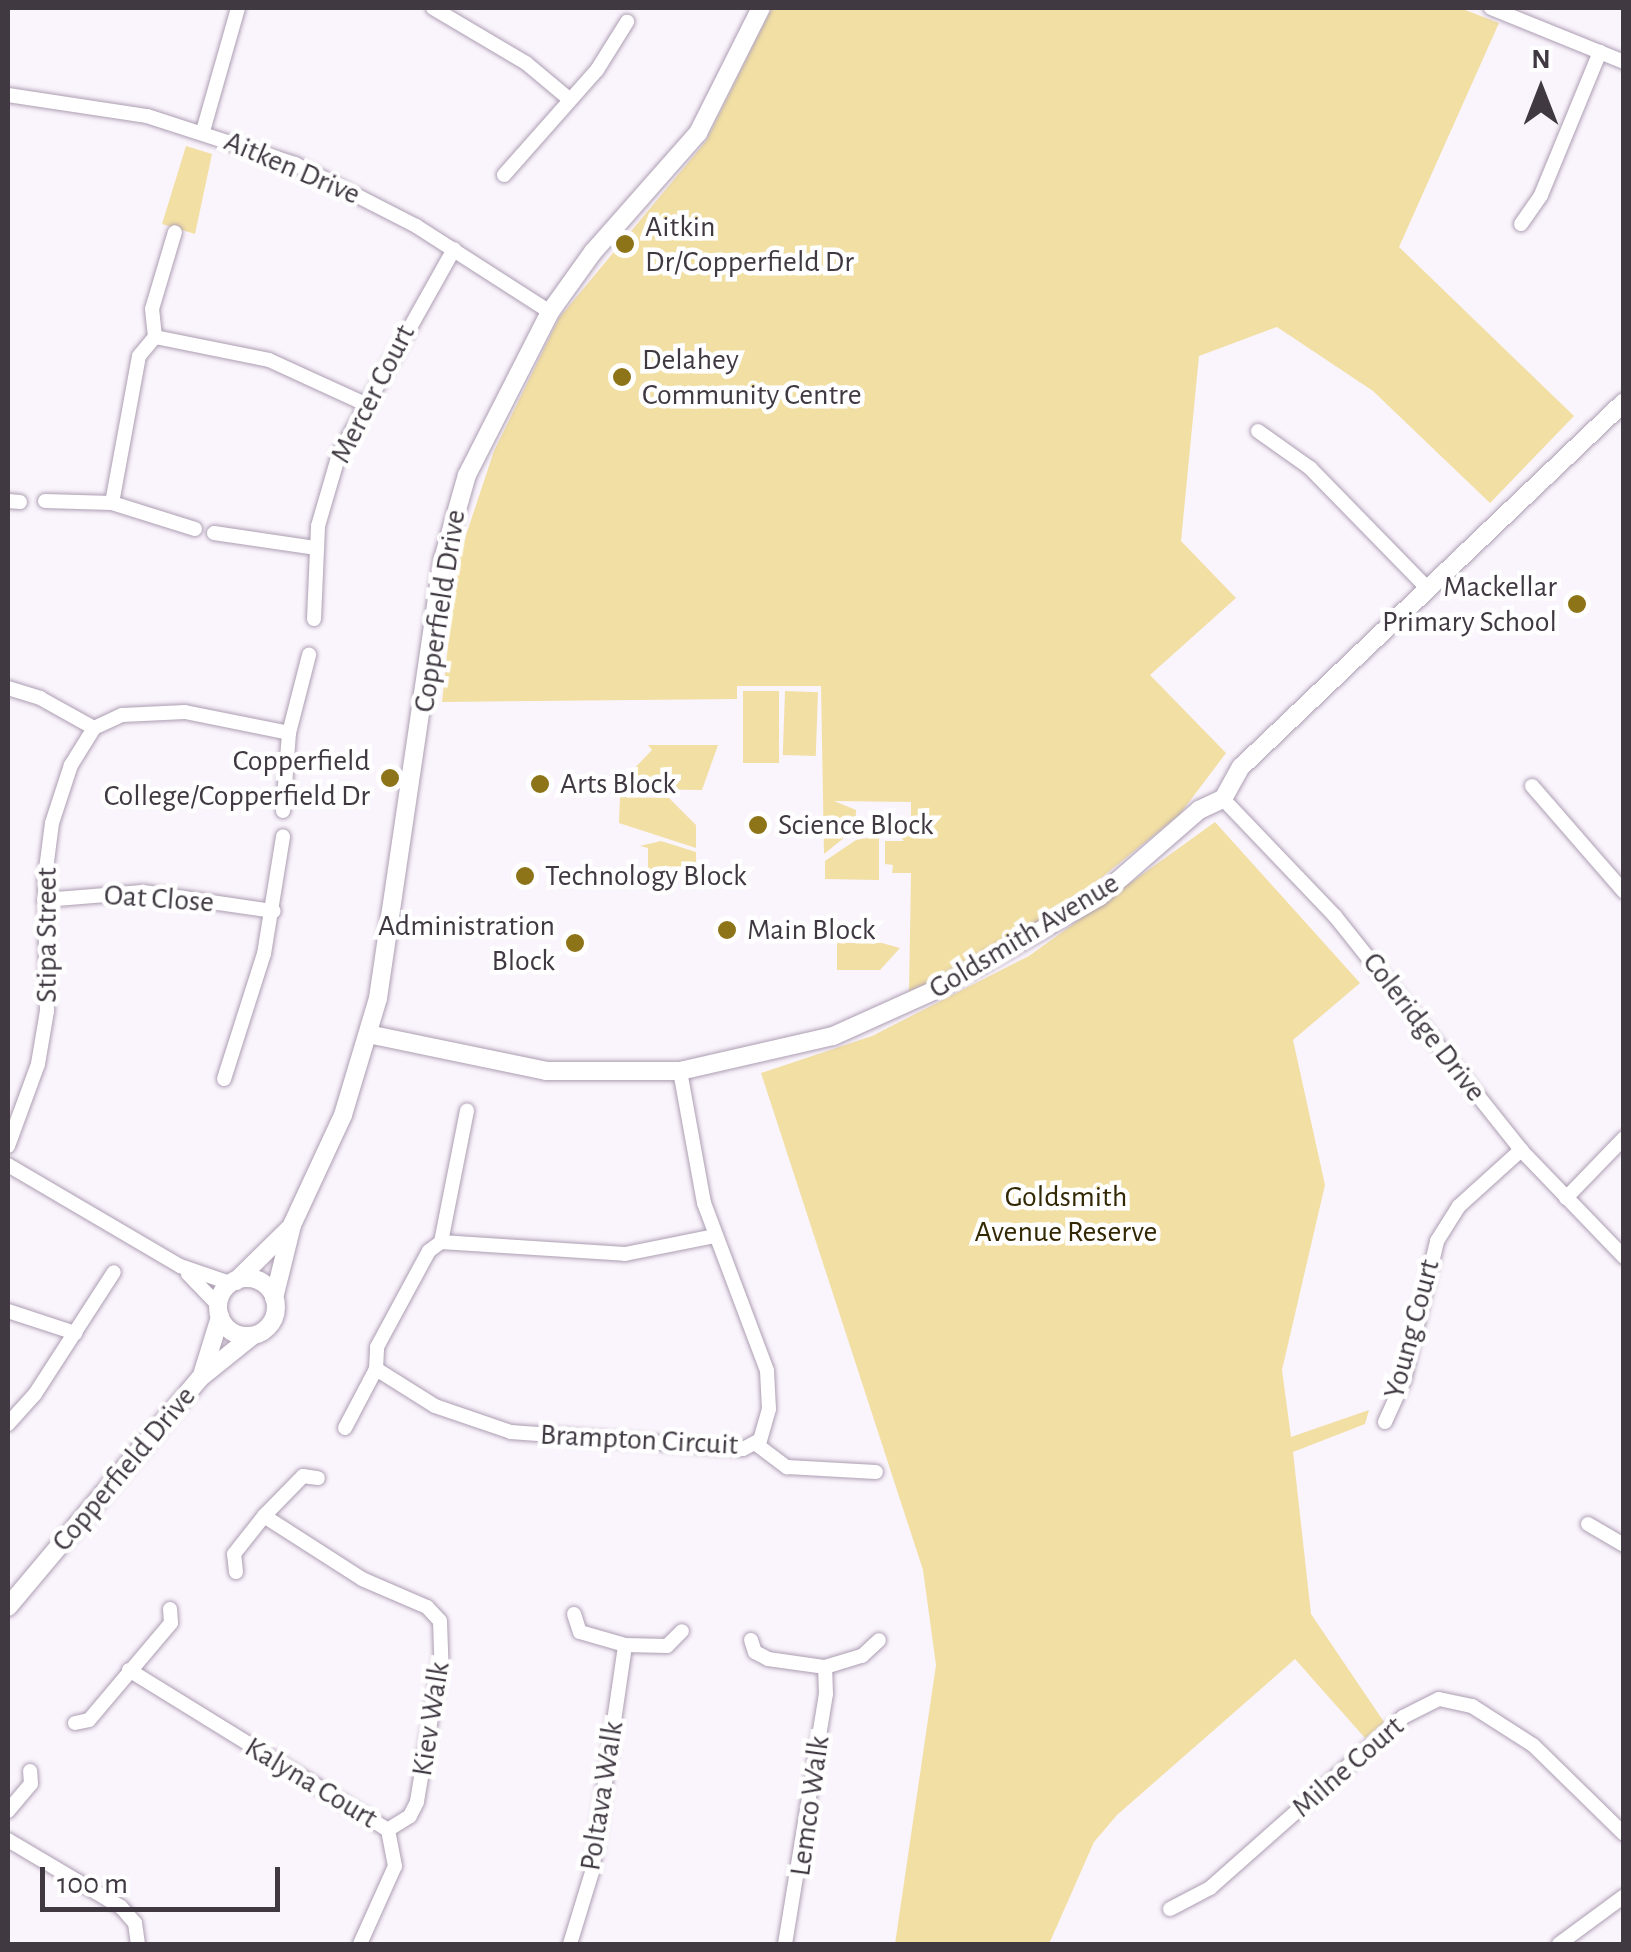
<!DOCTYPE html>
<html>
<head>
<meta charset="utf-8">
<style>
	body { margin:0 }
	#map { position:relative; width:1631px; height:1952px; overflow:hidden; background:#faf4fc; font-family:"Alegreya Sans",sans-serif }
	div>[style] { position:absolute }
	.green>* { inset:0; background:#f2dfa4; transform-origin:0 0 }
	.roads { filter:drop-shadow(0 0 2px #ac9eb2) drop-shadow(0 0 2px #ac9eb2) }
	.minor>* { height:14px; margin:-7px; padding:0 7px; transform-origin:7px; border-radius:7px; background:#fff }
	.tertiary>* { height:18px; margin:-9px; padding:0 9px; transform-origin:9px; border-radius:9px; background:#fff }
	.tertiary>.ring { margin:-9px; padding:0; box-sizing:content-box; background:none; border:18px solid #fff; border-radius:50% }
	.dots>* { width:28px; height:28px; translate:-50% -50%; box-sizing:border-box; border:5px solid #fff; border-radius:50% }
	span { translate:-50% -50%; white-space:nowrap; text-align:center; line-height:1.15; -webkit-text-stroke:9px #fff; paint-order:stroke }
	.street-label { font-size:30px; color:#403942 }
	.poi-label { font-size:30px; color:#403942 }
	.left { translate:0 -50%; text-align:left }
	.right { translate:-100% -50%; text-align:right }
	.park-label { font-size:30px; color:#332804 }
	.frame { position:absolute; inset:0; border:10px solid #403942; pointer-events:none }
	.north { position:absolute; left:1491px; top:40px; width:100px; height:100px; -webkit-text-stroke:8px #fff; paint-order:stroke; rotate:0deg; font-size:28px; font-weight:700; line-height:40px; text-align:center; color:#403942 }
	.north::after { content:''; display:block; margin:auto; width:35px; height:45px; background:#403942; clip-path:polygon(50% 0,100% 100%,50% 72%,0 100%) }
	.scale { position:absolute; left:40px; top:1867px; width:240px; height:45px; box-sizing:border-box; border:5px solid #403942; border-top:0; padding-left:12px; font-size:30px; line-height:35px; white-space:nowrap; color:#403942; -webkit-text-stroke:8px #fff; paint-order:stroke }
</style>
</head>
<body>
<div id="map">
	<div class="green">
		<i style="clip-path:polygon(772px 8px,1460px 8px,1499px 23px,1399px 247px,1574px 416px,1490px 503px,1373px 391px,1277px 327px,1199px 356px,1181px 541px,1236px 598px,1150px 675px,1226px 753px,1180px 814px,1059px 912px,969px 966px,909px 991px,911px 873px,892px 873px,893px 865px,885px 864px,885px 841px,904px 841px,893px 829px,911px 830px,911px 802px,834px 801px,856px 810px,855px 829px,824px 854px,821px 686px,737px 686px,737px 699px,442px 702px,457px 562px,494px 451px,559px 318px,706px 141px)"></i>
		<i style="clip-path:polygon(186px 146px,212px 154px,195px 234px,162px 224px)"></i>
		<i style="left:743px;top:691px;width:36px;height:72px"></i>
		<i style="left:785px;top:691px;width:33px;height:64px;rotate:2deg"></i>
		<i style="clip-path:polygon(648px 745px,718px 745px,702px 790px,630px 789px,630px 773px,652px 750px)"></i>
		<i style="clip-path:polygon(620px 797px,669px 798px,696px 825px,696px 848px,619px 823px)"></i>
		<i style="clip-path:polygon(1215px 822px,1360px 983px,1293px 1040px,1325px 1185px,1282px 1370px,1291px 1437px,1369px 1410px,1365px 1424px,1293px 1452px,1311px 1614px,1384px 1722px,1365px 1738px,1295px 1659px,1117px 1815px,1094px 1842px,1049px 1944px,895px 1944px,936px 1665px,923px 1570px,761px 1073px,872px 1036px,1029px 956px)"></i>
		<i style="clip-path:polygon(879px 836px,879px 880px,825px 879px,825px 861px,856px 840px)"></i>
		<i style="clip-path:polygon(661px 841px,696px 852px,696px 873px,648px 873px,648px 848px,640px 846px)"></i>
		<i style="clip-path:polygon(837px 943px,882px 943px,900px 948px,880px 970px,837px 970px)"></i>
	</div>
	<div class="roads">
		<div class="minor">
			<i style="left:433px;top:8px;width:108px;rotate:30.6deg"></i>
			<i style="left:526px;top:63px;width:56px;rotate:39.9deg"></i>
			<i style="left:1491px;top:8px;width:144px;rotate:22.1deg"></i>
			<i style="left:8px;top:95px;width:141px;rotate:8.6deg"></i>
			<i style="left:147px;top:116px;width:156px;rotate:18deg"></i>
			<i style="left:295px;top:164px;width:136px;rotate:27.1deg"></i>
			<i style="left:416px;top:226px;width:159px;rotate:32.7deg"></i>
			<i style="left:203px;top:131px;width:128px;rotate:-74.1deg"></i>
			<i style="left:504px;top:175px;width:140px;rotate:-48.5deg"></i>
			<i style="left:597px;top:70px;width:57px;rotate:-58deg"></i>
			<i style="left:1521px;top:224px;width:35px;rotate:-55deg"></i>
			<i style="left:1541px;top:195px;width:155px;rotate:-67.6deg"></i>
			<i style="left:155px;top:337px;width:116px;rotate:11.4deg"></i>
			<i style="left:269px;top:360px;width:103px;rotate:24.6deg"></i>
			<i style="left:1258px;top:431px;width:64px;rotate:35.4deg"></i>
			<i style="left:1310px;top:468px;width:170px;rotate:45.7deg"></i>
			<i style="left:8px;top:501px;width:12px;rotate:5deg"></i>
			<i style="left:45px;top:501px;width:67px;rotate:1.7deg"></i>
			<i style="left:112px;top:503px;width:87px;rotate:17.4deg"></i>
			<i style="left:112px;top:503px;width:149px;rotate:-79.6deg"></i>
			<i style="left:139px;top:356px;width:25px;rotate:-50deg"></i>
			<i style="left:155px;top:337px;width:28px;rotate:-96deg"></i>
			<i style="left:152px;top:309px;width:80px;rotate:-73.4deg"></i>
			<i style="left:214px;top:533px;width:102px;rotate:8.4deg"></i>
			<i style="left:314px;top:619px;width:93px;rotate:-87.5deg"></i>
			<i style="left:318px;top:526px;width:75px;rotate:-73.7deg"></i>
			<i style="left:339px;top:454px;width:235px;rotate:-60.7deg"></i>
			<i style="left:8px;top:688px;width:34px;rotate:17deg"></i>
			<i style="left:40px;top:698px;width:62px;rotate:29.1deg"></i>
			<i style="left:94px;top:728px;width:31px;rotate:-25deg"></i>
			<i style="left:122px;top:715px;width:63px;rotate:-2.7deg"></i>
			<i style="left:185px;top:712px;width:106px;rotate:11.4deg"></i>
			<i style="left:1532px;top:786px;width:140px;rotate:49deg"></i>
			<i style="left:1223px;top:799px;width:162px;rotate:46.3deg"></i>
			<i style="left:1335px;top:916px;width:299px;rotate:51.5deg"></i>
			<i style="left:1521px;top:1150px;width:149px;rotate:46.1deg"></i>
			<i style="left:283px;top:811px;width:78px;rotate:-85.6deg"></i>
			<i style="left:289px;top:733px;width:81px;rotate:-75.6deg"></i>
			<i style="left:44px;top:900px;width:99px;rotate:-4.6deg"></i>
			<i style="left:143px;top:892px;width:132px;rotate:8.3deg"></i>
			<i style="left:680px;top:1071px;width:134px;rotate:79.7deg"></i>
			<i style="left:704px;top:1203px;width:179px;rotate:69.4deg"></i>
			<i style="left:767px;top:1371px;width:38px;rotate:87deg"></i>
			<i style="left:769px;top:1409px;width:32px;rotate:106deg"></i>
			<i style="left:760px;top:1440px;width:19px;rotate:152deg"></i>
			<i style="left:743px;top:1449px;width:233px;rotate:-175.8deg"></i>
			<i style="left:511px;top:1432px;width:80px;rotate:-161.1deg"></i>
			<i style="left:435px;top:1406px;width:70px;rotate:-147.9deg"></i>
			<i style="left:376px;top:1369px;width:22px;rotate:-87deg"></i>
			<i style="left:377px;top:1347px;width:109px;rotate:-61.6deg"></i>
			<i style="left:429px;top:1251px;width:15px;rotate:-37deg"></i>
			<i style="left:441px;top:1242px;width:184px;rotate:3.7deg"></i>
			<i style="left:625px;top:1254px;width:91px;rotate:-11.4deg"></i>
			<i style="left:224px;top:1079px;width:131px;rotate:-72.3deg"></i>
			<i style="left:264px;top:954px;width:119px;rotate:-80.8deg"></i>
			<i style="left:8px;top:1146px;width:87px;rotate:-69.9deg"></i>
			<i style="left:38px;top:1064px;width:54px;rotate:-80.4deg"></i>
			<i style="left:47px;top:1011px;width:134px;rotate:-90.9deg"></i>
			<i style="left:45px;top:877px;width:54px;rotate:-82.6deg"></i>
			<i style="left:52px;top:823px;width:61px;rotate:-71.9deg"></i>
			<i style="left:71px;top:765px;width:44px;rotate:-58.1deg"></i>
			<i style="left:8px;top:1165px;width:199px;rotate:30.4deg"></i>
			<i style="left:180px;top:1266px;width:53px;rotate:18.8deg"></i>
			<i style="left:1566px;top:1198px;width:83px;rotate:-46deg"></i>
			<i style="left:441px;top:1242px;width:134px;rotate:-78.8deg"></i>
			<i style="left:188px;top:1274px;width:43px;rotate:45.9deg"></i>
			<i style="left:8px;top:1311px;width:71px;rotate:18.2deg"></i>
			<i style="left:1385px;top:1422px;width:46px;rotate:-65.7deg"></i>
			<i style="left:1404px;top:1380px;width:143px;rotate:-76.6deg"></i>
			<i style="left:1437px;top:1241px;width:41px;rotate:-57.8deg"></i>
			<i style="left:1459px;top:1206px;width:84px;rotate:-42.1deg"></i>
			<i style="left:8px;top:1424px;width:40px;rotate:-48deg"></i>
			<i style="left:35px;top:1394px;width:145px;rotate:-57.1deg"></i>
			<i style="left:345px;top:1428px;width:67px;rotate:-62.3deg"></i>
			<i style="left:756px;top:1444px;width:39px;rotate:37deg"></i>
			<i style="left:787px;top:1467px;width:89px;rotate:3.2deg"></i>
			<i style="left:264px;top:1516px;width:117px;rotate:32.7deg"></i>
			<i style="left:362px;top:1579px;width:71px;rotate:23.3deg"></i>
			<i style="left:427px;top:1607px;width:19px;rotate:47deg"></i>
			<i style="left:440px;top:1621px;width:37px;rotate:88deg"></i>
			<i style="left:441px;top:1658px;width:146px;rotate:99.5deg"></i>
			<i style="left:417px;top:1802px;width:16px;rotate:117deg"></i>
			<i style="left:410px;top:1816px;width:26px;rotate:148deg"></i>
			<i style="left:1588px;top:1524px;width:42px;rotate:30.3deg"></i>
			<i style="left:236px;top:1572px;width:18px;rotate:-96deg"></i>
			<i style="left:234px;top:1554px;width:48px;rotate:-51.7deg"></i>
			<i style="left:264px;top:1516px;width:56px;rotate:-45.7deg"></i>
			<i style="left:303px;top:1476px;width:15px;rotate:8deg"></i>
			<i style="left:574px;top:1614px;width:19px;rotate:72deg"></i>
			<i style="left:580px;top:1632px;width:47px;rotate:16.1deg"></i>
			<i style="left:625px;top:1645px;width:42px;rotate:1.4deg"></i>
			<i style="left:667px;top:1646px;width:21px;rotate:-45deg"></i>
			<i style="left:751px;top:1640px;width:13px;rotate:72deg"></i>
			<i style="left:755px;top:1652px;width:15px;rotate:28deg"></i>
			<i style="left:768px;top:1659px;width:58px;rotate:8deg"></i>
			<i style="left:825px;top:1667px;width:39px;rotate:-17deg"></i>
			<i style="left:862px;top:1656px;width:23px;rotate:-43deg"></i>
			<i style="left:129px;top:1670px;width:304px;rotate:31.7deg"></i>
			<i style="left:388px;top:1830px;width:37px;rotate:79deg"></i>
			<i style="left:395px;top:1866px;width:85px;rotate:114.2deg"></i>
			<i style="left:75px;top:1723px;width:14px;rotate:-12deg"></i>
			<i style="left:89px;top:1720px;width:127px;rotate:-49.8deg"></i>
			<i style="left:171px;top:1623px;width:14px;rotate:-94deg"></i>
			<i style="left:8px;top:1811px;width:35px;rotate:-50deg"></i>
			<i style="left:31px;top:1784px;width:13px;rotate:-94deg"></i>
			<i style="left:8px;top:1840px;width:131px;rotate:30.7deg"></i>
			<i style="left:121px;top:1907px;width:21px;rotate:49deg"></i>
			<i style="left:135px;top:1923px;width:21px;rotate:82deg"></i>
			<i style="left:1170px;top:1909px;width:45px;rotate:-27.7deg"></i>
			<i style="left:1210px;top:1888px;width:258px;rotate:-41.5deg"></i>
			<i style="left:1403px;top:1717px;width:40px;rotate:-26.6deg"></i>
			<i style="left:1439px;top:1699px;width:34px;rotate:12deg"></i>
			<i style="left:1472px;top:1706px;width:72px;rotate:32.6deg"></i>
			<i style="left:1533px;top:1745px;width:127px;rotate:44.4deg"></i>
			<i style="left:570px;top:1944px;width:75px;rotate:-73deg"></i>
			<i style="left:592px;top:1872px;width:229px;rotate:-81.7deg"></i>
			<i style="left:785px;top:1944px;width:253px;rotate:-80.7deg"></i>
			<i style="left:826px;top:1694px;width:27px;rotate:-92deg"></i>
			<i style="left:1559px;top:1944px;width:81px;rotate:-36.4deg"></i>
		</div>
		<div class="tertiary">
			<i style="left:368px;top:1034px;width:182px;rotate:11.7deg"></i>
			<i style="left:546px;top:1071px;width:134px"></i>
			<i style="left:680px;top:1071px;width:157px;rotate:-12.9deg"></i>
			<i style="left:833px;top:1036px;width:122px;rotate:-24.2deg"></i>
			<i style="left:944px;top:986px;width:179px;rotate:-29.9deg"></i>
			<i style="left:1099px;top:897px;width:133px;rotate:-41deg"></i>
			<i style="left:1199px;top:810px;width:26px;rotate:-25deg"></i>
			<i style="left:1223px;top:799px;width:37px;rotate:-61deg"></i>
			<i style="left:1241px;top:767px;width:529px;rotate:-43.62deg"></i>
			<i class="ring" style="left:218px;top:1278px;width:40px;height:40px"></i>
			<i style="left:236px;top:1281px;width:74px;rotate:-44.5deg"></i>
			<i style="left:274px;top:1298px;width:75px;rotate:-76.1deg"></i>
			<i style="left:292px;top:1225px;width:121px;rotate:-65.1deg"></i>
			<i style="left:343px;top:1115px;width:122px;rotate:-73.3deg"></i>
			<i style="left:378px;top:998px;width:444px;rotate:-81.6deg"></i>
			<i style="left:443px;top:559px;width:87px;rotate:-74.1deg"></i>
			<i style="left:467px;top:475px;width:183px;rotate:-63deg"></i>
			<i style="left:550px;top:312px;width:74px;rotate:-54.4deg"></i>
			<i style="left:593px;top:252px;width:159px;rotate:-48.6deg"></i>
			<i style="left:698px;top:133px;width:140px;rotate:-63.3deg"></i>
			<i style="left:203px;top:1372px;width:58px;rotate:-72.8deg"></i>
			<i style="left:8px;top:1607px;width:300px;rotate:-50deg"></i>
			<i style="left:201px;top:1377px;width:65px;rotate:-38.8deg"></i>
		</div>
	</div>
	<div class="dots">
		<i style="left:625px;top:244px;background:#8e7418"></i>
		<i style="left:622px;top:377px;background:#8e7418"></i>
		<i style="left:1577px;top:604px;background:#8e7418"></i>
		<i style="left:390px;top:778px;background:#8e7418"></i>
		<i style="left:540px;top:784px;background:#8e7418"></i>
		<i style="left:758px;top:825px;background:#8e7418"></i>
		<i style="left:525px;top:876px;background:#8e7418"></i>
		<i style="left:727px;top:930px;background:#8e7418"></i>
		<i style="left:575px;top:943px;background:#8e7418"></i>
	</div>
	<div class="street-label">
		<span style="left:292px;top:168px;rotate:23deg">Aitken Drive</span>
		<span style="left:373px;top:394px;rotate:-63deg">Mercer Court</span>
		<span style="left:440px;top:611px;rotate:-81deg">Copperfield Drive</span>
		<span style="left:159px;top:899px;rotate:4deg">Oat Close</span>
		<span style="left:47px;top:935px;rotate:-90deg">Stipa Street</span>
		<span style="left:1024px;top:936px;rotate:-31deg">Goldsmith Avenue</span>
		<span style="left:1424px;top:1027px;rotate:52deg">Coleridge Drive</span>
		<span style="left:1412px;top:1329px;rotate:-75deg">Young Court</span>
		<span style="left:639px;top:1440px;rotate:3deg">Brampton Circuit</span>
		<span style="left:124px;top:1469px;rotate:-50deg">Copperfield Drive</span>
		<span style="left:431px;top:1719px;rotate:-81deg">Kiev Walk</span>
		<span style="left:1348px;top:1767px;rotate:-41deg">Milne Court</span>
		<span style="left:311px;top:1783px;rotate:31deg">Kalyna Court</span>
		<span style="left:602px;top:1796px;rotate:-81deg">Poltava Walk</span>
		<span style="left:810px;top:1806px;rotate:-82deg">Lemco Walk</span>
	</div>
	<div class="poi-label">
		<span class="left" style="left:645px;top:244px">Aitkin<br>Dr/Copperfield Dr</span>
		<span class="left" style="left:642px;top:377px">Delahey<br>Community Centre</span>
		<span class="right" style="left:1557px;top:604px">Mackellar<br>Primary School</span>
		<span class="right" style="left:370px;top:778px">Copperfield<br>College/Copperfield Dr</span>
		<span class="left" style="left:560px;top:784px">Arts Block</span>
		<span class="left" style="left:778px;top:825px">Science Block</span>
		<span class="left" style="left:545px;top:876px">Technology Block</span>
		<span class="right" style="left:555px;top:943px">Administration<br>Block</span>
		<span class="left" style="left:747px;top:930px">Main Block</span>
	</div>
	<div class="park-label">
		<span style="left:1066px;top:1214px">Goldsmith<br>Avenue Reserve</span>
	</div>
	<div class="frame"></div>
	<div class="north">N</div>
	<div class="scale">100 m</div>
</div>
</body>
</html>
